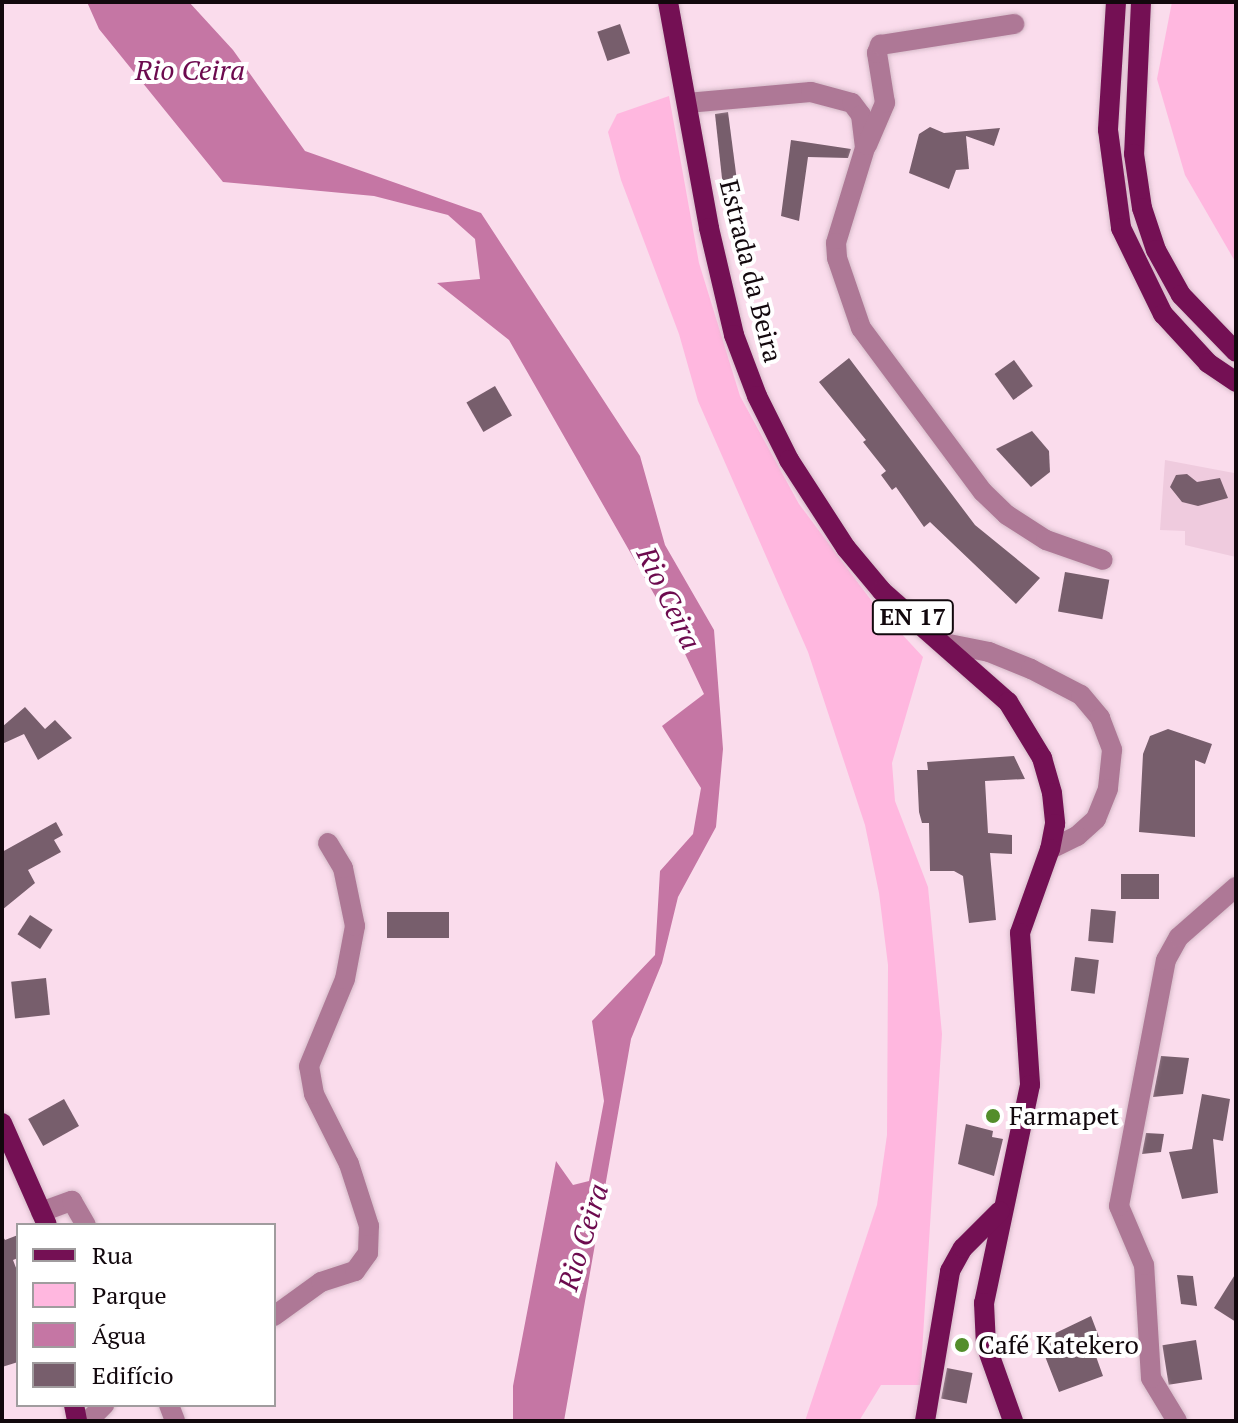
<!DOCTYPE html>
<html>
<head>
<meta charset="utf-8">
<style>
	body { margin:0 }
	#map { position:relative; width:1238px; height:1423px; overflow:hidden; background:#fadcec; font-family:"PT Serif",serif }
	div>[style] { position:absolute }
	.built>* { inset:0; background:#efcbde }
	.green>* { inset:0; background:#ffb7df }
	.water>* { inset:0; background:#c576a4 }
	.building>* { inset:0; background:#775e6c; transform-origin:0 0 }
	.roads { filter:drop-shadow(0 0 2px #d5bac8) drop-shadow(0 0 2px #d5bac8) }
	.minor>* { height:20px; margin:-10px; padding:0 10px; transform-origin:10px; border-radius:10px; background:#ae7896 }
	.major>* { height:20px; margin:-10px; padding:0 10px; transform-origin:10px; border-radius:10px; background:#741054 }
	.dots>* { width:22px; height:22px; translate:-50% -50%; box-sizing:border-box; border:4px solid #fff; border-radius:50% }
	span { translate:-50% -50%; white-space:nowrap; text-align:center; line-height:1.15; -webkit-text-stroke:8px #fff; paint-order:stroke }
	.shield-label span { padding:2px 6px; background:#fff; border:2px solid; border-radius:6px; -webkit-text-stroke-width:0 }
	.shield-label { font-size:24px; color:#12080d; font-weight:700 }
	.street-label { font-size:26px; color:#12080d }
	.poi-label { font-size:26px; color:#12080d }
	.left { translate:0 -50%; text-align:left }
	.water-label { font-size:28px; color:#6c0a4e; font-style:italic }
	.frame { position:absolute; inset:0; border:4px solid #12080d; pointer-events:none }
	.legend { position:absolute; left:16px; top:1223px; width:260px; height:184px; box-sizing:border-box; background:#fff; border:2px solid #a09c9e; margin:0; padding:10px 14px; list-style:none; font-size:24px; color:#12080d }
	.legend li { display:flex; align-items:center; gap:16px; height:40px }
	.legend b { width:40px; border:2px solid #a09c9e }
</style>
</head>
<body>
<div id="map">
	<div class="built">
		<i style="clip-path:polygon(1165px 460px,1234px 473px,1236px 468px,1236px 557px,1185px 545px,1185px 531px,1160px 530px)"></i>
	</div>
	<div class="green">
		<i style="clip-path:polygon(1172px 2px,1236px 2px,1236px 263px,1185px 175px,1157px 79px)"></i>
		<i style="clip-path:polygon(669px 96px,699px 263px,740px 396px,799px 504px,874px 604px,923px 657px,892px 763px,895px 801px,928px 887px,942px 1034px,920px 1385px,881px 1385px,859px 1421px,805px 1421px,877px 1205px,887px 1135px,888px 965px,879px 893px,865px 825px,808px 652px,698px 401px,679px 334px,621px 180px,608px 132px,617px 114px)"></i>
	</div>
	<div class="water">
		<i style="clip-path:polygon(87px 2px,189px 2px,233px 50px,305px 151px,481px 213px,640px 456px,665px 545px,714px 630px,723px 749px,716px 827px,678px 897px,662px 963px,631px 1039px,564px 1421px,513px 1421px,513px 1386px,556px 1161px,573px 1185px,589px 1181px,604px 1101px,592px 1021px,655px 955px,660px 871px,693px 834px,701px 788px,662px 726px,704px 694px,670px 622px,509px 340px,437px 283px,480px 279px,475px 239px,448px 215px,374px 196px,223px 182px,99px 29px)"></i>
	</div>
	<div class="building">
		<i style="left:620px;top:24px;width:31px;height:24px;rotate:71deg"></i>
		<i style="clip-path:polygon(728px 112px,743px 227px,727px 224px,715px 114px)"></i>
		<i style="clip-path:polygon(930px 127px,944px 133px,1000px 128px,994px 146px,966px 136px,969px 169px,956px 170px,949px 189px,909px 173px,919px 134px)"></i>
		<i style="clip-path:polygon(791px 140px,851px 149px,848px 158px,808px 157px,799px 221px,781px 216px)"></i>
		<i style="clip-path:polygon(849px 358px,975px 525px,1040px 578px,1016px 604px,930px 522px,924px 527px,896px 487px,892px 490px,881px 475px,886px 471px,863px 442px,866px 440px,819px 382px)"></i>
		<i style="left:1014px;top:360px;width:32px;height:24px;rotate:54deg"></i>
		<i style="left:495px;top:386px;width:34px;height:33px;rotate:60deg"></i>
		<i style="clip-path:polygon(1032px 431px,1049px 451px,1050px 472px,1031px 487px,996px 449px)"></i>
		<i style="clip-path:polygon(1187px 474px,1197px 482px,1220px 478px,1228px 498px,1198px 506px,1182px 502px,1170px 487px,1176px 475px)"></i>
		<i style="left:1065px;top:572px;width:45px;height:40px;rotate:10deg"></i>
		<i style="clip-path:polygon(25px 707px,45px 729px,55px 720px,72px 738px,38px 760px,24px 734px,2px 744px,2px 727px)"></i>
		<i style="clip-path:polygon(1168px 729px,1212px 744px,1205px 764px,1195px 760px,1195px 837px,1139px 832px,1143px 754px,1150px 736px)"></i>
		<i style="clip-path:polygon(1014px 756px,1025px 779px,985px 781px,988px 833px,1012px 835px,1012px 854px,990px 853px,996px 920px,969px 923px,963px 876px,954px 871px,930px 871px,929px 823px,922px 823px,919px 812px,917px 770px,928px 770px,927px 762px)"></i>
		<i style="clip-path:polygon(56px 822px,63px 835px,54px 840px,61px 852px,28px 870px,35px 883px,2px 910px,2px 852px)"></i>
		<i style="left:1121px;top:874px;width:38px;height:25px"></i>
		<i style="left:1091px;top:909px;width:25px;height:32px;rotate:5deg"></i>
		<i style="left:449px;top:912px;width:26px;height:62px;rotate:90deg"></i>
		<i style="left:30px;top:915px;width:27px;height:23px;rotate:33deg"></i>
		<i style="left:1075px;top:957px;width:24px;height:34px;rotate:7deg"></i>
		<i style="left:46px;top:978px;width:37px;height:35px;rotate:84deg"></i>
		<i style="clip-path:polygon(1161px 1056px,1189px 1058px,1183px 1094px,1153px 1097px)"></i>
		<i style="clip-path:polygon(1202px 1094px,1230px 1099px,1223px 1141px,1213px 1139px,1218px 1193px,1182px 1199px,1169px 1152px,1192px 1149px)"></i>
		<i style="left:64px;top:1099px;width:31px;height:41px;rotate:61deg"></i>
		<i style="clip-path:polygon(966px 1124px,993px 1131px,992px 1137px,1003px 1139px,994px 1176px,958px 1164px)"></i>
		<i style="clip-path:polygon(1146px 1133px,1164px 1134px,1161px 1152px,1142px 1154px)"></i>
		<i style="clip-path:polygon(2px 1235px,5px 1240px,18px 1235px,18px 1258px,13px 1260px,18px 1273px,18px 1362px,2px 1367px)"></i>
		<i style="clip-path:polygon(1236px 1273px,1236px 1322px,1214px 1308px)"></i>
		<i style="clip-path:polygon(1177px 1275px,1193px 1276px,1197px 1306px,1181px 1304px)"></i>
		<i style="clip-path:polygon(1091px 1316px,1102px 1345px,1093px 1348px,1103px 1376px,1059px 1392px,1039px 1341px)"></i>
		<i style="left:1196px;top:1340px;width:40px;height:34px;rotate:81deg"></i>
		<i style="left:947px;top:1368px;width:26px;height:31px;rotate:11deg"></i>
	</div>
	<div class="roads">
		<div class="minor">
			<i style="left:687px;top:103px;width:124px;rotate:-5.1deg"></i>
			<i style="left:811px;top:92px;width:42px;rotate:15deg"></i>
			<i style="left:852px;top:103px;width:15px;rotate:53deg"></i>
			<i style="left:861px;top:115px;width:33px;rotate:83deg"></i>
			<i style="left:865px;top:148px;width:99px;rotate:107deg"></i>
			<i style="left:836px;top:243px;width:15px;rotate:86deg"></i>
			<i style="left:837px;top:258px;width:74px;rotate:71.1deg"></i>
			<i style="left:861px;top:328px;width:204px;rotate:53.4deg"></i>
			<i style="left:983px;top:492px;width:33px;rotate:44deg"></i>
			<i style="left:1007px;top:515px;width:46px;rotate:32.7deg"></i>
			<i style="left:1046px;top:540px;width:60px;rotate:19.3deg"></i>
			<i style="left:867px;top:145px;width:46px;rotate:-66.8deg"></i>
			<i style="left:885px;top:103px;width:51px;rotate:-99.1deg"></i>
			<i style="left:877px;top:53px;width:9px;rotate:-69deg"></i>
			<i style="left:880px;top:45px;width:136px;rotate:-8.9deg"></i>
			<i style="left:944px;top:643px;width:46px;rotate:11.3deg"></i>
			<i style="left:989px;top:652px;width:45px;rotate:22deg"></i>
			<i style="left:1031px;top:669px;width:56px;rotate:27.5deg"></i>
			<i style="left:1081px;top:695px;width:30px;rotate:50deg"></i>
			<i style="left:1100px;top:718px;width:34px;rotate:69deg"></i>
			<i style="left:1112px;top:750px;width:39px;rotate:96deg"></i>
			<i style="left:1108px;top:789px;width:32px;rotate:112deg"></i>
			<i style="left:1096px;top:819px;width:25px;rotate:138deg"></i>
			<i style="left:1077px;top:836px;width:30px;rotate:154deg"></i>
			<i style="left:41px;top:1212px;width:33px;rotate:-20deg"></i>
			<i style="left:72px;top:1201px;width:28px;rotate:60deg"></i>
			<i style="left:274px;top:1316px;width:58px;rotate:-35.9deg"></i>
			<i style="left:321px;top:1282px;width:36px;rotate:-18deg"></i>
			<i style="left:355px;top:1271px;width:22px;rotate:-54deg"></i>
			<i style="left:368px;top:1253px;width:27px;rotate:-88deg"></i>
			<i style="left:369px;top:1226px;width:65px;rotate:-107.9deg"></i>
			<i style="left:349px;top:1164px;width:78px;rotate:-116.6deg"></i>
			<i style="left:314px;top:1094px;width:28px;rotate:-100deg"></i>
			<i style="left:309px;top:1066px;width:94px;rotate:-67.5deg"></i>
			<i style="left:345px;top:979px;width:54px;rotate:-79.3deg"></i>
			<i style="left:355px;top:926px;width:59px;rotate:-101.7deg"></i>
			<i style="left:343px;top:868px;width:29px;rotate:-121deg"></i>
			<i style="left:169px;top:1405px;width:17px;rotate:69deg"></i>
			<i style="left:88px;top:1421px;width:23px;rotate:-45deg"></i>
			<i style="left:1177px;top:1421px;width:50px;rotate:-121.2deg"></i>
			<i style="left:1151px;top:1378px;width:113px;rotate:-93.5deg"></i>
			<i style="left:1144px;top:1265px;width:64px;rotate:-113deg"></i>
			<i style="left:1119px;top:1206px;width:250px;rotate:-79.2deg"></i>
			<i style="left:1166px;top:960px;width:26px;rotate:-61deg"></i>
			<i style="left:1179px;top:937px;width:76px;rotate:-41.3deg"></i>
		</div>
		<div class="major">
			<i style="left:668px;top:2px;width:230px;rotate:79.7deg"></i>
			<i style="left:709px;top:228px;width:110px;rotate:76.8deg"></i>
			<i style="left:734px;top:335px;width:65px;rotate:69.3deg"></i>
			<i style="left:757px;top:396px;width:72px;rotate:63.4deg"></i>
			<i style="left:789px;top:460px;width:105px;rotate:57.1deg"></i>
			<i style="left:846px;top:548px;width:56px;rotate:50.1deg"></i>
			<i style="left:882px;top:591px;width:168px;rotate:41.4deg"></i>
			<i style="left:1008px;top:702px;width:66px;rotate:58.7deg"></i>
			<i style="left:1042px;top:758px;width:36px;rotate:74deg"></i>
			<i style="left:1052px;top:793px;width:31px;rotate:84deg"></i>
			<i style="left:1055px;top:824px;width:25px;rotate:101deg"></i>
			<i style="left:1050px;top:849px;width:89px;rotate:109.7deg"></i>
			<i style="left:1020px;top:933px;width:152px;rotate:86.2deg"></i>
			<i style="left:1030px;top:1085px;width:223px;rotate:101.9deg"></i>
			<i style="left:984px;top:1303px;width:42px;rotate:87.3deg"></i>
			<i style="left:986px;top:1345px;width:81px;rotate:70.4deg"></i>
			<i style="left:1116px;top:2px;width:128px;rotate:93.6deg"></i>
			<i style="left:1108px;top:130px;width:99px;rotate:82.4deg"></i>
			<i style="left:1121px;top:228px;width:96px;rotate:64deg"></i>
			<i style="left:1163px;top:314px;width:67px;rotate:47.4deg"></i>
			<i style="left:1208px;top:363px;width:34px;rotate:34deg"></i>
			<i style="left:1141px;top:2px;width:152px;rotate:92.6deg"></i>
			<i style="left:1134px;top:154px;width:55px;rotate:81.6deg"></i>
			<i style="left:1142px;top:208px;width:44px;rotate:71.6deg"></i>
			<i style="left:1156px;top:250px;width:51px;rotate:60.9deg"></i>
			<i style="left:1181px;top:295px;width:79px;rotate:46deg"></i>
			<i style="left:2px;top:1123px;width:111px;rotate:66.2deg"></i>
			<i style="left:74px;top:1405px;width:16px;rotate:79deg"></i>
			<i style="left:925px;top:1421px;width:152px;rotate:-80.5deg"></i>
			<i style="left:950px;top:1271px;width:26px;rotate:-61deg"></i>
			<i style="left:963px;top:1248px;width:52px;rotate:-45deg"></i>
		</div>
	</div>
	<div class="dots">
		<i style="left:993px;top:1116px;background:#538d2b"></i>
		<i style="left:962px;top:1345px;background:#538d2b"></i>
	</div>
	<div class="shield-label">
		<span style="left:913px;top:617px">EN 17</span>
	</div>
	<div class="street-label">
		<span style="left:751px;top:271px;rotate:76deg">Estrada da Beira</span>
	</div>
	<div class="poi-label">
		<span class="left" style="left:1009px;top:1116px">Farmapet</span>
		<span class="left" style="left:978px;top:1345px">Café Katekero</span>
	</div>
	<div class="water-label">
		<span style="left:190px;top:70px">Rio Ceira</span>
		<span style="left:669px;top:598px;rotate:64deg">Rio Ceira</span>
		<span style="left:583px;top:1237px;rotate:-73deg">Rio Ceira</span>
	</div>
	<div class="frame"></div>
	<ul class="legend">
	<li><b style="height:10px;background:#741054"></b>Rua</li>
	<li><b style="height:22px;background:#ffb7df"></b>Parque</li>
	<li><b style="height:22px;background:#c576a4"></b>Água</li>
	<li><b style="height:22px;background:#775e6c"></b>Edifício</li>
	</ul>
</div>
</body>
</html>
